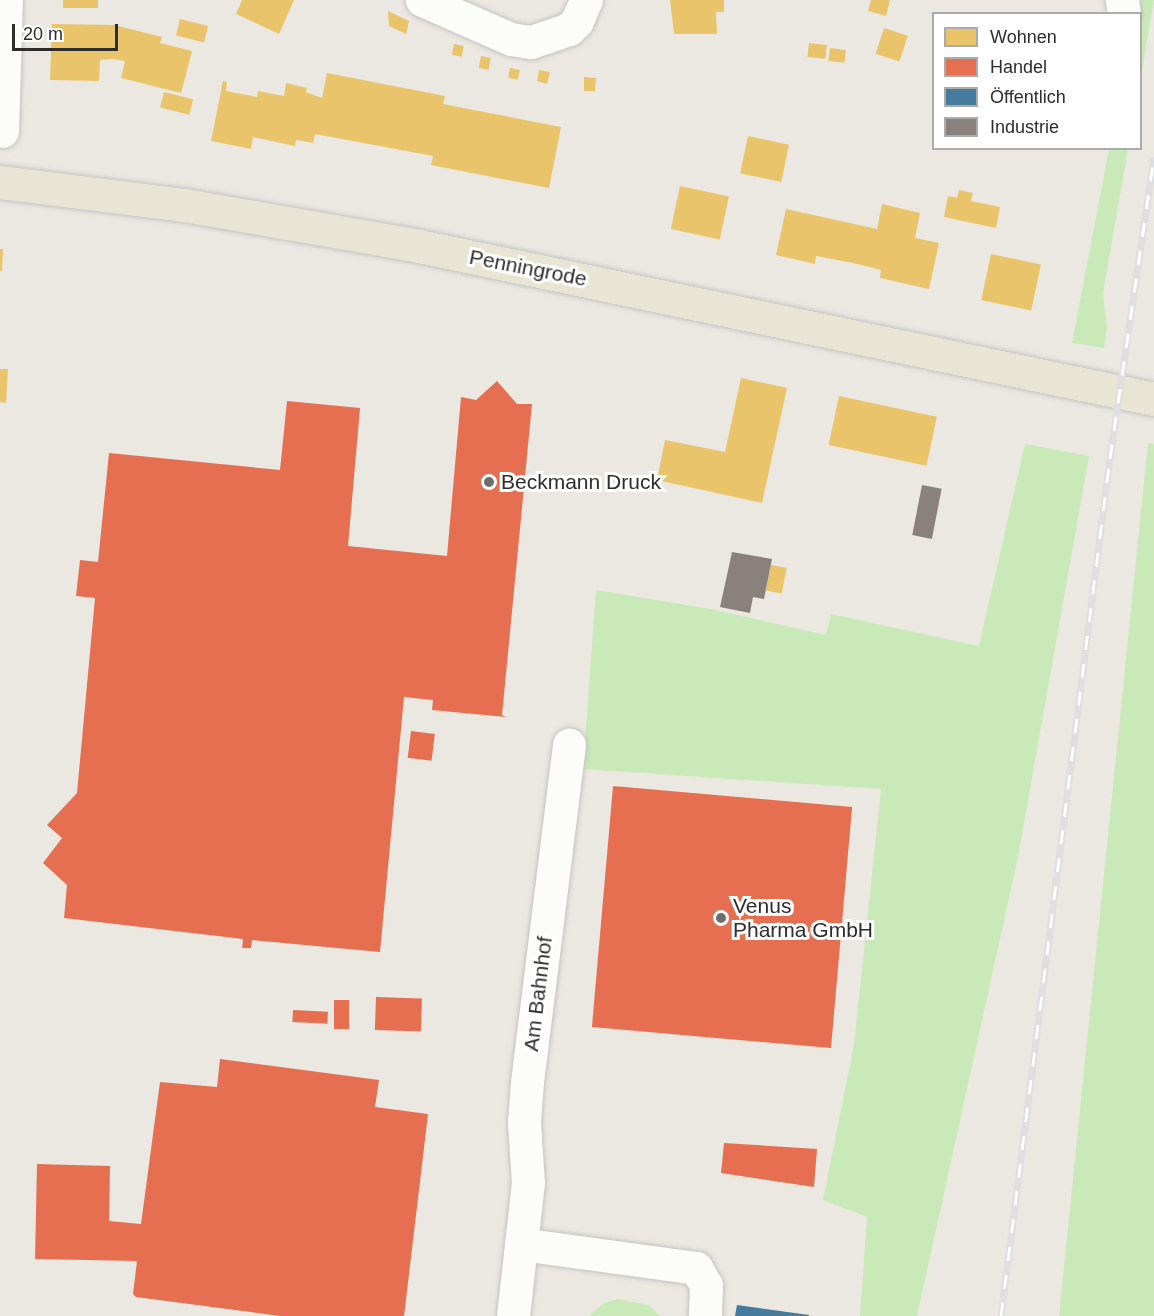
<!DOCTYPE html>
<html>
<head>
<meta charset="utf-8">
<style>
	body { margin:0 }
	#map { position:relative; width:1154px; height:1316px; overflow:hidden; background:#ebe8e2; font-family:Arial,sans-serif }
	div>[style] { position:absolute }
	.green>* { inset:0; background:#c9e9b9 }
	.homes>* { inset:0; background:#e9c46a; transform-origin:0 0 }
	.shops>* { inset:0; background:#e76f51; transform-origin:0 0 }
	.public>* { inset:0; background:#457b9d }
	.industry>* { inset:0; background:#8a817c; transform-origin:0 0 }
	.roads { filter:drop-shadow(0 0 2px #c4c4c3) drop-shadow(0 0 2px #c4c4c3) }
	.minor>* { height:33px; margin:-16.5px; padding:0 16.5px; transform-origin:16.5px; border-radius:16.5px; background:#fcfcfb }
	.major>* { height:33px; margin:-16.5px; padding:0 16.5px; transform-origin:16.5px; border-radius:16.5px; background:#e8e5d4 }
	.rail>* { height:7px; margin-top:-3.5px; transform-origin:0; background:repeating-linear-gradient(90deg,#fff 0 14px,#dedfe0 0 28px); box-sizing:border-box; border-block:2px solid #dedfe0 }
	.dots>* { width:16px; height:16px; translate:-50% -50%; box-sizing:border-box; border:3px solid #fff; border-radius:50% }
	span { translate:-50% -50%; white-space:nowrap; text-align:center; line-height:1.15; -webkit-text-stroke:6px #fff; paint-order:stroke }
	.street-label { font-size:21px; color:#2d2d2d }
	.poi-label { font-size:21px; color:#2d2d2d }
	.left { translate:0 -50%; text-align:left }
	.legend { position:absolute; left:932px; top:12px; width:210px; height:138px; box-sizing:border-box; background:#fff; border:2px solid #ababab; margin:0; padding:8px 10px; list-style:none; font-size:18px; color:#2d2d2d }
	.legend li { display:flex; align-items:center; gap:12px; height:30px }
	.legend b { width:30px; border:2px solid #ababab }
	.scale { position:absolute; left:12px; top:24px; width:106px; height:27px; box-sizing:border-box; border:3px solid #2d2d2d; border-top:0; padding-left:8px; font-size:18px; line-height:21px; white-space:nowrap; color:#2d2d2d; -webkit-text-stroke:4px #fff; paint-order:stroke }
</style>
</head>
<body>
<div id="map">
	<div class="green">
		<i style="clip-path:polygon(1137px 0,1154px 0,1141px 77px,1140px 14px,1134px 14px)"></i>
		<i style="clip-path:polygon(1109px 149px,1128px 149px,1103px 293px,1107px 328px,1104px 348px,1072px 343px)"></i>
		<i style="clip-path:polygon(1148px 443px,1154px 444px,1154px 1316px,1059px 1316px)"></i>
		<i style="clip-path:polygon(1025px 444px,1089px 456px,1018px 857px,917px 1316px,860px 1316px,867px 1217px,823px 1200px,854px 1045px,881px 789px,583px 769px,596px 590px,711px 609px,826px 635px,831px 614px,979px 646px)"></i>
		<i style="clip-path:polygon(618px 1299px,649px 1305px,660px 1316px,589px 1316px,604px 1303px)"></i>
	</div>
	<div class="homes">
		<i style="left:63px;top:0;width:35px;height:8px"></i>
		<i style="clip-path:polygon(242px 0,294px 0,279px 34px,236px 14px)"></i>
		<i style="clip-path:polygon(670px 0,724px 0,724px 12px,716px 12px,717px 34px,674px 34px)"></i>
		<i style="clip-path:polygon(871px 0,890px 0,886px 16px,868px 11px)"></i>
		<i style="clip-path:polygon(388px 11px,409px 21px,406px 34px,389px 26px)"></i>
		<i style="left:180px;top:19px;width:29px;height:17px;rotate:14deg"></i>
		<i style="clip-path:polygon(52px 24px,114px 25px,162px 37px,160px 43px,192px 51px,181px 93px,121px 78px,125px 61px,113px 59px,100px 60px,99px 81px,50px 80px)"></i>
		<i style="left:884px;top:28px;width:25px;height:27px;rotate:18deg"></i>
		<i style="left:809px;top:43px;width:18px;height:14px;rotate:6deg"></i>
		<i style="left:454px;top:44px;width:10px;height:11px;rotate:11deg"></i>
		<i style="left:830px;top:48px;width:16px;height:13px;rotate:7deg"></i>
		<i style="left:481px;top:56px;width:10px;height:12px;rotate:11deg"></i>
		<i style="left:510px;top:68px;width:10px;height:10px;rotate:11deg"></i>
		<i style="clip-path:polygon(539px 70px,550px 72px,547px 84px,537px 81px)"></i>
		<i style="clip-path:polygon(327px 73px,445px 96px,443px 104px,561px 127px,549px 188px,431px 165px,433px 156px,315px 134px,313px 143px,296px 140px,295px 146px,253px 137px,251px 149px,211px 141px,223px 81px,227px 82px,226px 91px,257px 97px,258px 91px,284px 96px,286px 83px,307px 88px,306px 92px,322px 98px)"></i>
		<i style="clip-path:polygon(584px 77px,596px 78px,595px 91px,584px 91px)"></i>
		<i style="left:164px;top:92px;width:30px;height:16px;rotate:14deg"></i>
		<i style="left:748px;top:136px;width:42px;height:38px;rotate:12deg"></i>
		<i style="left:680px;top:186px;width:50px;height:44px;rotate:12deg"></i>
		<i style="clip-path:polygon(959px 190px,973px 193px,971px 201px,1000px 207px,996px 228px,944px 217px,948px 196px,957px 198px)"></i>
		<i style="clip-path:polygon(882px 204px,920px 213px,915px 238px,939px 243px,929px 289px,880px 278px,881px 270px,853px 263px,816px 256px,815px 264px,776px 255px,786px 209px,877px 229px)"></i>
		<i style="clip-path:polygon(0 249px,3px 249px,2px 271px,0 271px)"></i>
		<i style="left:991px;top:254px;width:51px;height:47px;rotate:12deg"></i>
		<i style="clip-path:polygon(0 369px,8px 369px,6px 403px,0 402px)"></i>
		<i style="clip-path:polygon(741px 378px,787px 388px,762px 503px,657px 480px,665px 440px,725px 452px)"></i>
		<i style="left:839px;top:396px;width:100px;height:50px;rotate:12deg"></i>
		<i style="left:771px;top:565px;width:16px;height:26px;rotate:11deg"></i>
	</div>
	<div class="shops">
		<i style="clip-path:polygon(497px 381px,517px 404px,532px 404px,502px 715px,506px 717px,432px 710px,433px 700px,404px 697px,380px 952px,252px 940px,251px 948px,242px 948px,243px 939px,64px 918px,67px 885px,43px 863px,62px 838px,47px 825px,77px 793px,95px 598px,76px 596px,80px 560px,98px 562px,109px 453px,280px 470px,287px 401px,360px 408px,348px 546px,447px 556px,461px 397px,476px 400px)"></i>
		<i style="left:411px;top:731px;width:24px;height:27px;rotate:7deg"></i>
		<i style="left:613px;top:786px;width:240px;height:242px;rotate:5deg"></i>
		<i style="left:376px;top:997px;width:46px;height:33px;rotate:2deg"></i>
		<i style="left:334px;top:1000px;width:15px;height:29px"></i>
		<i style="left:293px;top:1010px;width:35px;height:12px;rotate:3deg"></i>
		<i style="clip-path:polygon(220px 1059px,379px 1080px,375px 1107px,428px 1114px,404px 1316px,280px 1316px,136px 1297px,133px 1294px,137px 1261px,35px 1259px,37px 1164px,110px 1166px,109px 1221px,141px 1224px,160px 1082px,217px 1087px)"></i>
		<i style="clip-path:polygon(724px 1143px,817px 1149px,814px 1187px,721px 1173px)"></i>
	</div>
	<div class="public">
		<i style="clip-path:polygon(737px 1305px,809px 1315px,809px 1316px,735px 1316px)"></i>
	</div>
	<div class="industry">
		<i style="left:922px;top:485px;width:20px;height:51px;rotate:11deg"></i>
		<i style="clip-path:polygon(732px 552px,772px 559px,764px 599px,753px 597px,750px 613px,720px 607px)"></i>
	</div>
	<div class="roads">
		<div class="minor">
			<i style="left:422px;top:0;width:97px;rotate:23.7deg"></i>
			<i style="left:511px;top:39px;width:20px;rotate:9deg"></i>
			<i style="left:531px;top:42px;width:40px;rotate:-18.9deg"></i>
			<i style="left:569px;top:29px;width:11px;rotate:-45deg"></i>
			<i style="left:577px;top:21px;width:23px;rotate:-67deg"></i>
			<i style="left:1122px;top:0;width:14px;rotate:82deg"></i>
			<i style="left:2px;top:131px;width:131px;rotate:-88.3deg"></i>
			<i style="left:521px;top:1244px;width:177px;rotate:7.8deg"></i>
			<i style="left:696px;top:1268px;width:20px;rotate:60deg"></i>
			<i style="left:706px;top:1285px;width:31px;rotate:92deg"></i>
			<i style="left:513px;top:1316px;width:134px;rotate:-83.6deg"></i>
			<i style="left:528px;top:1183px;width:61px;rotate:-93.8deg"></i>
			<i style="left:524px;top:1122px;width:40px;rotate:-85.7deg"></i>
			<i style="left:527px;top:1082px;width:340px;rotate:-82.9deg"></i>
		</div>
		<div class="major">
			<i style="left:0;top:182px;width:186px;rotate:7.1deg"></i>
			<i style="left:185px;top:205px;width:238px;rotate:9.9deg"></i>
			<i style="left:419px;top:246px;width:751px;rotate:11.76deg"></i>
		</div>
	</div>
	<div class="rail">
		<i style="left:1001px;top:1316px;width:865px;rotate:-82.76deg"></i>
		<i style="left:1110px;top:458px;width:304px;rotate:-81.7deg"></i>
	</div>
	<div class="dots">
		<i style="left:489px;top:482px;background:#706e6c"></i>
		<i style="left:721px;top:918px;background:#706e6c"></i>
	</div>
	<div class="street-label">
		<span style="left:528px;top:268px;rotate:11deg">Penningrode</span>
		<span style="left:538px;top:994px;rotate:-83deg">Am Bahnhof</span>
	</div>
	<div class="poi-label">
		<span class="left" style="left:501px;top:482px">Beckmann Druck</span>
		<span class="left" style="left:733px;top:918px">Venus<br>Pharma GmbH</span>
	</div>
	<ul class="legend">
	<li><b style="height:16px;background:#e9c46a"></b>Wohnen</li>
	<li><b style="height:16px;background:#e76f51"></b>Handel</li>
	<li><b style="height:16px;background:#457b9d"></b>Öffentlich</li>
	<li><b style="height:16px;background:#8a817c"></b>Industrie</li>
	</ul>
	<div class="scale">20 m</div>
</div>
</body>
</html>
